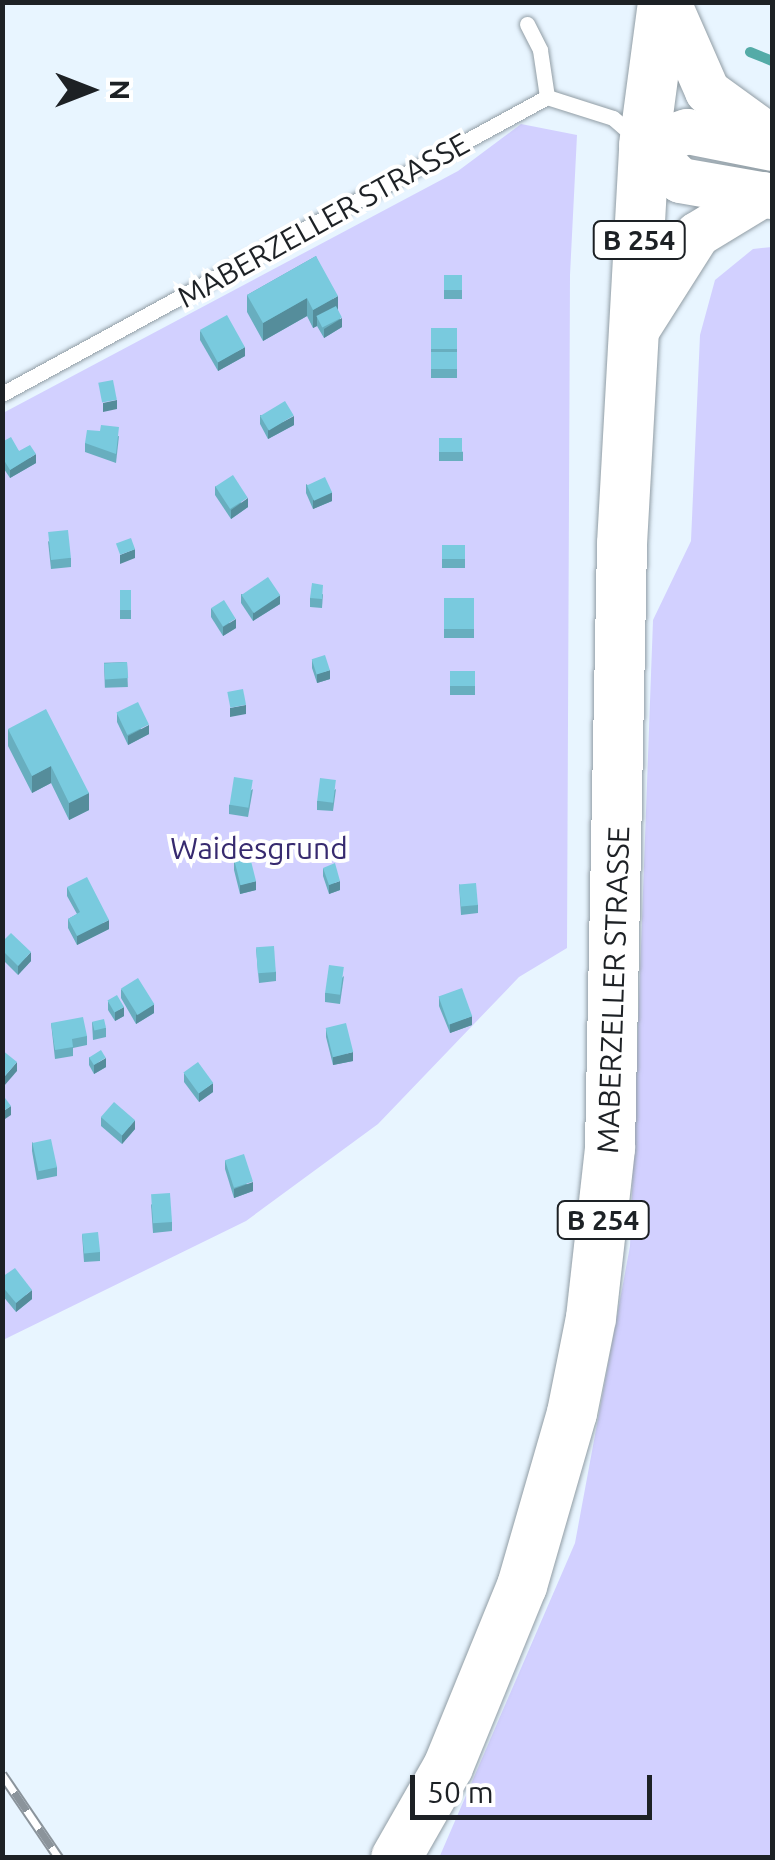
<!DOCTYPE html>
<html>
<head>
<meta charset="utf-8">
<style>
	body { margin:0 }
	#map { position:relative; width:775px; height:1860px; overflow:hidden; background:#e8f5ff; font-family:Ubuntu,sans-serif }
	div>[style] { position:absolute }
	.green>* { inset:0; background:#d2d0ff }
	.stream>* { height:10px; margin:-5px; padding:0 5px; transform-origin:5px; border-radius:5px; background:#54aba7 }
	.roads { filter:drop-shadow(0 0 2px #919da5) drop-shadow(0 0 2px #919da5) }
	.lane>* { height:15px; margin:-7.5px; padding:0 7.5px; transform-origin:7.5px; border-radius:7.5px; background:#fff }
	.secondary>* { height:45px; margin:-22.5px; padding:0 22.5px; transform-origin:22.5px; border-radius:22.5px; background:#fff }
	.primary>* { height:50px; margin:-25px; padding:0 25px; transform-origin:25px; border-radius:25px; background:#fff }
	.rail>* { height:11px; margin-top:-5.5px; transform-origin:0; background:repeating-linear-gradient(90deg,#fff 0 22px,#8b949b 0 44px); box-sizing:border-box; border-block:2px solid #8b949b }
	.wall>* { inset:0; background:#68aebf; transform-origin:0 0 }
	.shaded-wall>* { inset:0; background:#558d9b }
	.building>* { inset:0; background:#79cade; transform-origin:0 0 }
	span { translate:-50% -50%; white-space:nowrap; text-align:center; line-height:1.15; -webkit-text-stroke:8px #fff; paint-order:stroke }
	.shield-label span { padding:2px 8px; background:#fff; border:2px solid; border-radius:8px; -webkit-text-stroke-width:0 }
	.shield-label { font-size:28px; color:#1d2125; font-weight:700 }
	.street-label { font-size:30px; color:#1d2125 }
	.park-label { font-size:30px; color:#372a6f }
	.frame { position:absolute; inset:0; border:5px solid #1d2125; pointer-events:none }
	.north { position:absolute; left:40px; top:40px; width:100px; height:100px; -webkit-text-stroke:8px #fff; paint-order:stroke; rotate:90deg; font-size:28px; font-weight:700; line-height:40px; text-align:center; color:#1d2125 }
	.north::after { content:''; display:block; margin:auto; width:35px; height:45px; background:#1d2125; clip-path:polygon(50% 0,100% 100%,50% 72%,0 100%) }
	.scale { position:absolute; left:410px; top:1775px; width:242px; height:45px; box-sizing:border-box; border:5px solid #1d2125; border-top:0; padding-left:12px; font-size:30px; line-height:35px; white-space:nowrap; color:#1d2125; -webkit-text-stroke:8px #fff; paint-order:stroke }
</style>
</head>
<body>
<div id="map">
	<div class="green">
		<i style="clip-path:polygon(521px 124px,577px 135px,570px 275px,567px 948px,519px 977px,378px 1124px,246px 1221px,3px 1340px,3px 413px,458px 171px)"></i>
		<i style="clip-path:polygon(772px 247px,772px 1857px,439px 1858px,575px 1543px,630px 1246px,653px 620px,691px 541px,700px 335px,715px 280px,753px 249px)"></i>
	</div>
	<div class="stream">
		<i style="left:750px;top:52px;width:24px;rotate:22deg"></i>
	</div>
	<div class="roads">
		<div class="lane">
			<i style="left:527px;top:24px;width:29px;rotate:63deg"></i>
			<i style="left:540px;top:50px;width:48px;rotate:81.5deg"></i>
			<i style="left:2px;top:394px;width:621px;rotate:-28.59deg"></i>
			<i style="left:547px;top:97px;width:69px;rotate:17.7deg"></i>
			<i style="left:613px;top:118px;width:32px;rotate:41deg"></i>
		</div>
		<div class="secondary">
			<i style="left:668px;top:2px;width:97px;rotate:66.3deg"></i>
			<i style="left:707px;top:91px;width:80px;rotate:35.9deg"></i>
			<i style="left:772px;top:148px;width:87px;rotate:-168.7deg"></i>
			<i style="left:687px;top:131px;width:45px;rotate:162deg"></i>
			<i style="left:644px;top:145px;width:50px;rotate:44.2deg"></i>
			<i style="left:680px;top:180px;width:93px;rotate:9.9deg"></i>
			<i style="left:633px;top:335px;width:120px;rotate:-57.6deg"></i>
			<i style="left:697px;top:234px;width:77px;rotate:-31.2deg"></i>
		</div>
		<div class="primary">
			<i style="left:396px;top:1858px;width:105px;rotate:-60.3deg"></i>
			<i style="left:448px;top:1767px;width:196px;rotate:-67.8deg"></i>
			<i style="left:522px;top:1586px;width:180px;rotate:-73.9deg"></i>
			<i style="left:572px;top:1413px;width:97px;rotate:-78.7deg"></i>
			<i style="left:591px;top:1318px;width:171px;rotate:-83.6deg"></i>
			<i style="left:610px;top:1148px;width:604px;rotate:-88.86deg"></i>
			<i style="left:622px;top:544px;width:400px;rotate:-86.8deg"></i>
			<i style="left:644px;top:145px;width:144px;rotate:-82.4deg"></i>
		</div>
	</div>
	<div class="rail">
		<i style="left:2px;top:1774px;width:102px;rotate:55.8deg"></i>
	</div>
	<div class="wall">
		<i style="clip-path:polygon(316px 256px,338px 311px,342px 327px,324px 338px,317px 326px,313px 328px,307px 316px,263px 341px,247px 312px,247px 295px)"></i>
		<i style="left:444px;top:275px;width:18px;height:24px"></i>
		<i style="left:431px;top:328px;width:26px;height:50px"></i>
		<i style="clip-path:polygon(200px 331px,245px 356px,218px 371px,200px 340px)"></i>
		<i style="clip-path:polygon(260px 415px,294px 425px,268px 439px,260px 424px)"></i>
		<i style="clip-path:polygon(119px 436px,116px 463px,85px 452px,85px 443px)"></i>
		<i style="clip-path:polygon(439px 438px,463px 452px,463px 461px,439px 461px)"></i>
		<i style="clip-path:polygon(2px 442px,19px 451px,36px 463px,10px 478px,2px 466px)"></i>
		<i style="clip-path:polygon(306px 484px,332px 501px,313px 509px,306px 493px)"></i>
		<i style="clip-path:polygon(215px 486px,248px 507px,231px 519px,215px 495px)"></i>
		<i style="clip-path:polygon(48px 541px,71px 558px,71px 567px,51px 569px)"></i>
		<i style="left:465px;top:545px;width:23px;height:23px;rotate:90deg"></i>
		<i style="left:120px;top:590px;width:11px;height:29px"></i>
		<i style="clip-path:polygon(241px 594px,280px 604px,253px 621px,241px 603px)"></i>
		<i style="clip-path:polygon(323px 594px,322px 608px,310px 607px,310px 598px)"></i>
		<i style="left:444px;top:598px;width:30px;height:40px"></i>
		<i style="clip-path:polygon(211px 608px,236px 628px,223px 636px,211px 617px)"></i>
		<i style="clip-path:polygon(312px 659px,330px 679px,317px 683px,312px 668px)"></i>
		<i style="left:127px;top:662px;width:25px;height:23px;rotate:88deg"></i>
		<i style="left:450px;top:671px;width:25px;height:24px"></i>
		<i style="clip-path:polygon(117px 713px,149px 734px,128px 745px,117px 722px)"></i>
		<i style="clip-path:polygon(8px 729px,89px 793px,89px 810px,69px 820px,51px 783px,32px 793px,8px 746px)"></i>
		<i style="clip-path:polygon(253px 789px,248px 817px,229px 814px,229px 805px)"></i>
		<i style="clip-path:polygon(336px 789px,333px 811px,317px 810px,317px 801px)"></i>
		<i style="clip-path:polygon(234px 861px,256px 890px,240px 894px,234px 870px)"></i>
		<i style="clip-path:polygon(323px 868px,340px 890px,329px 894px,323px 876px)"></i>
		<i style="clip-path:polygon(459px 884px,478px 905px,478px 913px,461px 915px)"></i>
		<i style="clip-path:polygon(67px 887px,109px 929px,77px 945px,68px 928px,68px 919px,77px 914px,67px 896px)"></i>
		<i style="clip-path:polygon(2px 942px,31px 961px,18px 975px,2px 959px)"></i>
		<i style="clip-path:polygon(256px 948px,276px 972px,276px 981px,259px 983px)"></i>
		<i style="clip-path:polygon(344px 976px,340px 1004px,325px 1002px,325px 993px)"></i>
		<i style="clip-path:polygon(121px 989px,154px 1013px,136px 1024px,121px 998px)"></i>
		<i style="clip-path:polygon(439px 997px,472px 1025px,450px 1033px,439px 1006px)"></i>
		<i style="clip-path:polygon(108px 1001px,124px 1016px,115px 1021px,108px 1010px)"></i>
		<i style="clip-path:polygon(92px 1022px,106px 1028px,106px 1037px,93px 1040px)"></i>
		<i style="clip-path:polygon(51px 1023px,87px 1036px,87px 1045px,73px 1048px,73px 1056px,55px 1059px)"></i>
		<i style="clip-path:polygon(326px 1028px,353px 1061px,333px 1065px,326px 1037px)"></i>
		<i style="clip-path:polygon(89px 1057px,106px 1067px,94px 1074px,89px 1065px)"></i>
		<i style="clip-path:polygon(184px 1073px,213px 1092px,199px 1102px,184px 1082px)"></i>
		<i style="clip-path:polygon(101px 1117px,135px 1129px,122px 1144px,101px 1126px)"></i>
		<i style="clip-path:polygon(32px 1142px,57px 1167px,57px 1176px,37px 1180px,32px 1151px)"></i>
		<i style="clip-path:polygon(225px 1160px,253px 1191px,234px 1198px,225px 1169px)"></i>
		<i style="clip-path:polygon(151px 1204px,172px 1222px,172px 1231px,153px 1233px)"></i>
		<i style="clip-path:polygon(82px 1234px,100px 1252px,100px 1261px,84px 1262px)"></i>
		<i style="clip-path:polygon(2px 1277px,32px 1299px,16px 1312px,2px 1295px)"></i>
	</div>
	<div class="shaded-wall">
		<i style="clip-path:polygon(338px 296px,338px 313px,317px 317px,317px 326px,313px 328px,313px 310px)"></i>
		<i style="clip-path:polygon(307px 298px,307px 316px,263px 341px,263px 323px)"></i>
		<i style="clip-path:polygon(342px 318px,342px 327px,324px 338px,324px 329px)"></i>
		<i style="clip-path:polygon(245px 347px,245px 356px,218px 371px,218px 362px)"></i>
		<i style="clip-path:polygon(117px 400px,117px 409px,103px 412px,103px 403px)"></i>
		<i style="clip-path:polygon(294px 416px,294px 425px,268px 439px,268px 430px)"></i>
		<i style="clip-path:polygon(36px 454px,36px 463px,10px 478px,10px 470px)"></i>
		<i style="clip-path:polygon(332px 492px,332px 501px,313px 509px,313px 500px)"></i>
		<i style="clip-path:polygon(248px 498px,248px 507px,231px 519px,231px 510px)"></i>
		<i style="clip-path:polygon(135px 549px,135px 558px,120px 564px,120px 555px)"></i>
		<i style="clip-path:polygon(280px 595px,280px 604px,253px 621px,253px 612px)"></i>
		<i style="clip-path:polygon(236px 619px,236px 628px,223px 636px,223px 627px)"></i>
		<i style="clip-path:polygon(330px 670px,330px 679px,317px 683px,317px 674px)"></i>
		<i style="clip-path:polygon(246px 705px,246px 714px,230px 717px,230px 708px)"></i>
		<i style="clip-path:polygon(149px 725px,149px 734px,128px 745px,128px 736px)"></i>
		<i style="clip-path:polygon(51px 766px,51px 783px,32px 793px,32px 776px)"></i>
		<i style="clip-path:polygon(89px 793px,89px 810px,69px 820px,69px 803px)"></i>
		<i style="clip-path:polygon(256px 881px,256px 890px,240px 894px,240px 885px)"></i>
		<i style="clip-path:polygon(340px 881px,340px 890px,329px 894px,329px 885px)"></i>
		<i style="clip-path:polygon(109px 920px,109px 929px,77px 945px,77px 936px)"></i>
		<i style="clip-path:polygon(31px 952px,31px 961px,18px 975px,18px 966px)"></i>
		<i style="clip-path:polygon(154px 1004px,154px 1013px,136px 1024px,136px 1015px)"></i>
		<i style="clip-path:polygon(124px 1007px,124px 1016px,115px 1021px,115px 1012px)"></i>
		<i style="clip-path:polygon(472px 1016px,472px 1025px,450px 1033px,450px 1024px)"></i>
		<i style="clip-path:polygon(353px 1052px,353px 1061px,333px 1065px,333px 1057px)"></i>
		<i style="clip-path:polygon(106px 1058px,106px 1067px,94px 1074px,94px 1065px)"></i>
		<i style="clip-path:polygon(17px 1062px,17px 1071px,4px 1086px,4px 1077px)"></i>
		<i style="clip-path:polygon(213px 1083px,213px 1092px,199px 1102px,199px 1093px)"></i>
		<i style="clip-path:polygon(11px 1106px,11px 1115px,2px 1121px,2px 1112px)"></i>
		<i style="clip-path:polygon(135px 1120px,135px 1129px,122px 1144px,122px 1135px)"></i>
		<i style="clip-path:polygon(253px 1182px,253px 1191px,234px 1198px,234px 1189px)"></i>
		<i style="clip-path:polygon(32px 1290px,32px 1299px,16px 1312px,16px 1303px)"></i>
	</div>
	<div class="building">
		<i style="clip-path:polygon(316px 256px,338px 296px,313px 310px,307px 298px,263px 323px,247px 295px)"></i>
		<i style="left:444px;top:275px;width:18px;height:15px"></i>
		<i style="left:336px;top:306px;width:13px;height:22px;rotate:63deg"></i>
		<i style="left:227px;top:315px;width:37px;height:31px;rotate:61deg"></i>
		<i style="left:431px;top:328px;width:26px;height:21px"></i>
		<i style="left:457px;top:352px;width:17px;height:26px;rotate:90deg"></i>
		<i style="left:113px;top:380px;width:20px;height:15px;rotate:79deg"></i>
		<i style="left:285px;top:401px;width:17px;height:29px;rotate:59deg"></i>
		<i style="clip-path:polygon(101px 425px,119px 427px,116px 454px,85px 443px,87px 430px,100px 431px)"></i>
		<i style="clip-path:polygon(11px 437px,19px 451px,30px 445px,36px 454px,10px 470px,2px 457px,2px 442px)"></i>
		<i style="left:439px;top:438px;width:23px;height:14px"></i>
		<i style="left:233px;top:475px;width:27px;height:21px;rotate:57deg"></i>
		<i style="left:325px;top:477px;width:17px;height:20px;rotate:65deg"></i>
		<i style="left:68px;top:530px;width:28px;height:20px;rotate:84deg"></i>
		<i style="left:131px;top:538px;width:12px;height:16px;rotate:70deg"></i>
		<i style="left:465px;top:545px;width:14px;height:23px;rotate:90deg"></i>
		<i style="left:268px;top:577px;width:22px;height:32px;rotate:56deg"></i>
		<i style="clip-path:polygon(312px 583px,323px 585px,322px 599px,310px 598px)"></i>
		<i style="left:120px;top:590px;width:11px;height:20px"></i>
		<i style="left:444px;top:598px;width:30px;height:31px"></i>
		<i style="left:224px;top:600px;width:22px;height:15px;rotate:58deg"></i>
		<i style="left:325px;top:655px;width:16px;height:14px;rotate:72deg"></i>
		<i style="left:127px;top:662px;width:16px;height:23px;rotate:86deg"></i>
		<i style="left:450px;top:671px;width:25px;height:15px"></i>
		<i style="left:243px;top:689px;width:16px;height:16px;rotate:79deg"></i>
		<i style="left:138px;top:702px;width:25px;height:24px;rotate:64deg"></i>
		<i style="clip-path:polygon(46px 709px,89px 793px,69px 803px,51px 766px,32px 776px,8px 729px)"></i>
		<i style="left:234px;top:777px;width:19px;height:28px;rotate:9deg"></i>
		<i style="left:320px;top:778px;width:16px;height:23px;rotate:7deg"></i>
		<i style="left:250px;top:857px;width:25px;height:16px;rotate:76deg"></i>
		<i style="clip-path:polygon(335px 863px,340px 881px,329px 885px,323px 868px)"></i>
		<i style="clip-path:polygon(87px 877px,109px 920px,77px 936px,68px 919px,80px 912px,67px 887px)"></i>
		<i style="left:476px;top:883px;width:22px;height:17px;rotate:85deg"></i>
		<i style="clip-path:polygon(11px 933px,31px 952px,18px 966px,2px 950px,2px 942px)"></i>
		<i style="left:274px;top:946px;width:26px;height:18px;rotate:86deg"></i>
		<i style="left:329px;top:965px;width:15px;height:28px;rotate:8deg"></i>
		<i style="left:138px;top:978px;width:31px;height:20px;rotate:58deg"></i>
		<i style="left:462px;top:988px;width:30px;height:25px;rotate:70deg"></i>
		<i style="left:117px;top:995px;width:14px;height:11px;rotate:60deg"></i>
		<i style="clip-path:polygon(83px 1017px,87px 1036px,72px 1039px,73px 1047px,55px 1050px,51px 1023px)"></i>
		<i style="left:104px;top:1019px;width:9px;height:12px;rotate:77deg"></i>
		<i style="left:346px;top:1023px;width:30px;height:21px;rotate:76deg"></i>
		<i style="clip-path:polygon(2px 1050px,17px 1062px,4px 1077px,2px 1076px)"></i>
		<i style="left:101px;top:1050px;width:9px;height:14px;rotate:58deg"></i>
		<i style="left:198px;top:1062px;width:26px;height:18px;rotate:54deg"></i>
		<i style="clip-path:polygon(5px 1098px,11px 1106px,2px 1112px,2px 1100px)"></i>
		<i style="left:114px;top:1102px;width:28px;height:20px;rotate:41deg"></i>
		<i style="left:51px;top:1139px;width:29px;height:19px;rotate:78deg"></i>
		<i style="left:244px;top:1154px;width:29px;height:20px;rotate:72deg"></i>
		<i style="left:170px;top:1193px;width:29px;height:19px;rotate:86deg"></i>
		<i style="left:98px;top:1232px;width:20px;height:16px;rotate:84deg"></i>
		<i style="clip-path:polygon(15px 1268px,32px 1290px,16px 1303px,2px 1286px,2px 1277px)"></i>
	</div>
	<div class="shield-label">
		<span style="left:639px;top:240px">B 254</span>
		<span style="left:603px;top:1220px">B 254</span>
	</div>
	<div class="street-label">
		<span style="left:323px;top:220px;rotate:-29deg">MABERZELLER STRASSE</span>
		<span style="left:613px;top:990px;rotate:-88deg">MABERZELLER STRASSE</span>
	</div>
	<div class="park-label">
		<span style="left:259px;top:848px">Waidesgrund</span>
	</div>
	<div class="frame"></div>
	<div class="north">N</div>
	<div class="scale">50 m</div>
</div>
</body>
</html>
